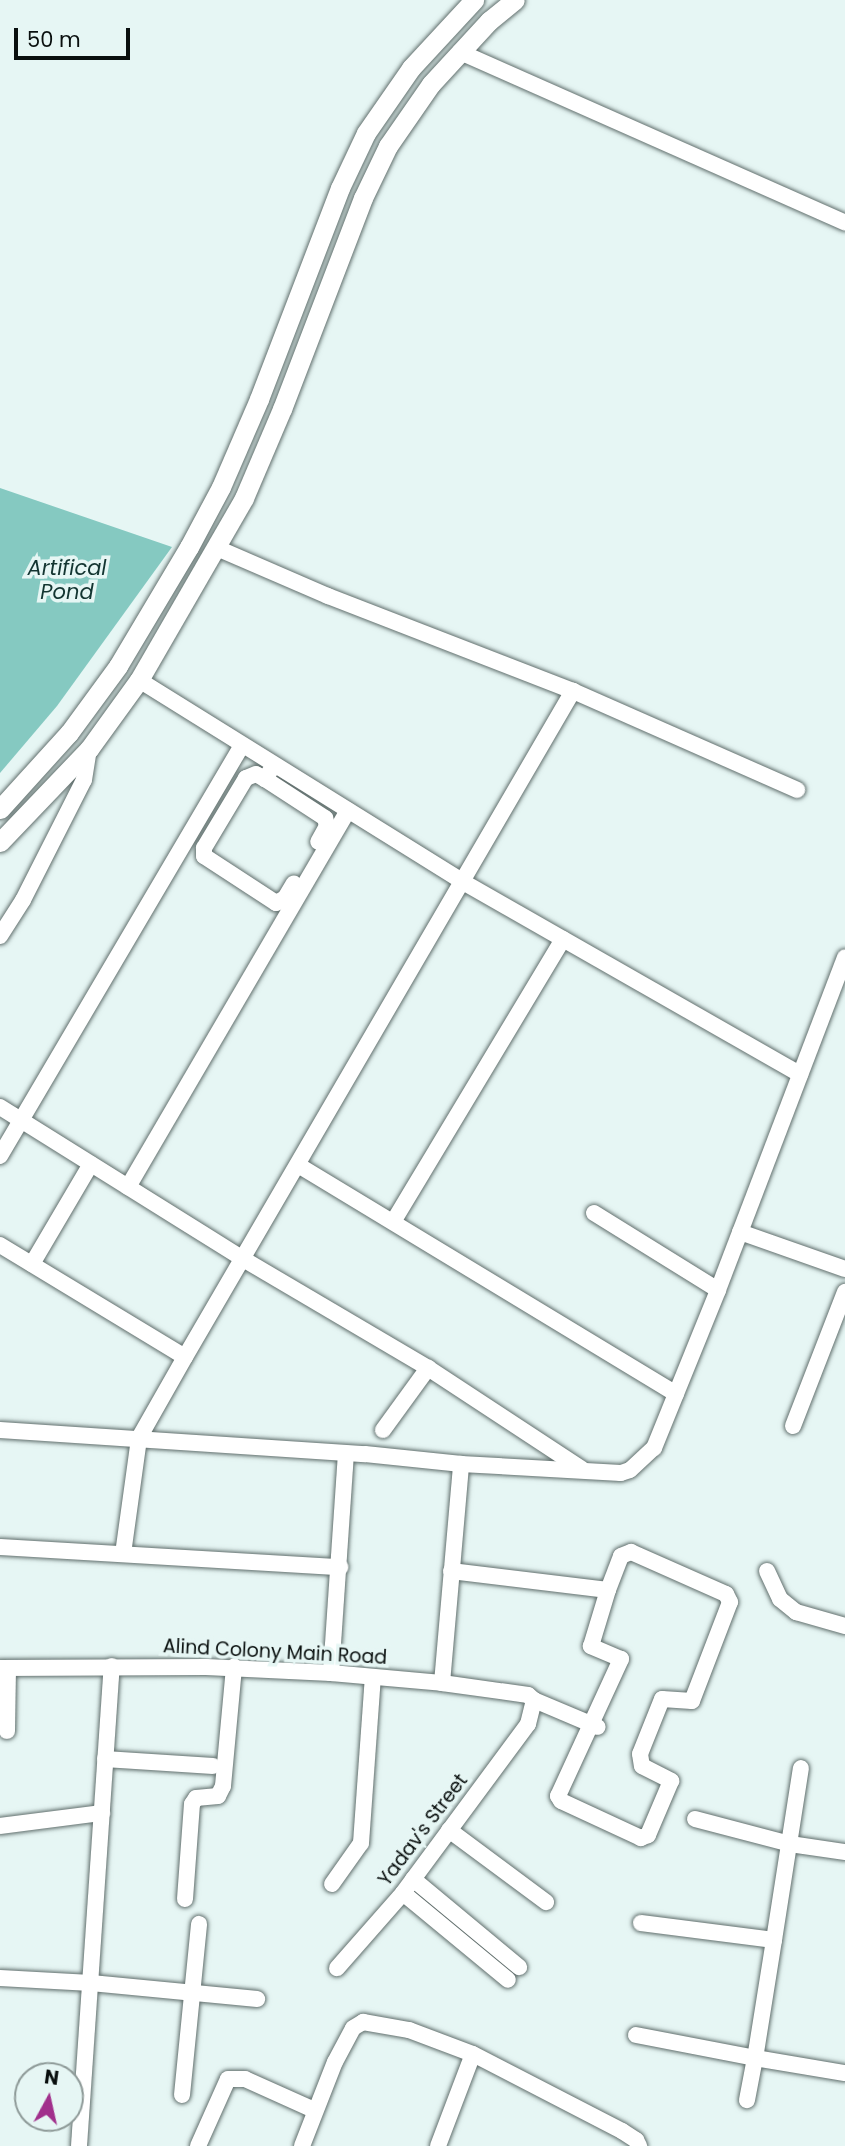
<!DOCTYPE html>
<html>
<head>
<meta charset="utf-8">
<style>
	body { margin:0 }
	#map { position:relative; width:845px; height:2146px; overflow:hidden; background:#e6f6f4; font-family:Poppins,sans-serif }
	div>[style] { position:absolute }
	.water>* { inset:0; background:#85c9c1 }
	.roads { filter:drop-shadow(0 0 2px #616f6d) drop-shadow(0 0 2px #616f6d) }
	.minor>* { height:16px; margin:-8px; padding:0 8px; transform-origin:8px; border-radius:8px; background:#fff }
	.tertiary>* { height:19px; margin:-9.5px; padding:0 9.5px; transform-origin:9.5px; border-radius:9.5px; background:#fff }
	span { translate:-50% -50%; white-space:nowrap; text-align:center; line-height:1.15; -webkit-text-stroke:7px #e6f6f4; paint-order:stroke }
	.street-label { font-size:19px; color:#090f0e }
	.water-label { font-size:21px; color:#133531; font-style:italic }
	.north { position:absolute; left:14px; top:2062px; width:70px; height:70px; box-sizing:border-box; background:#e6f6f4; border:2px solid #8e9a98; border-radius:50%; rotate:8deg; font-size:19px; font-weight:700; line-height:28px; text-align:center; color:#090f0e }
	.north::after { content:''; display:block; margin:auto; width:24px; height:32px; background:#a1308c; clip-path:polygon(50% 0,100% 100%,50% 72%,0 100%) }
	.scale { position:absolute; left:14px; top:28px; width:116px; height:32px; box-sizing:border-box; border:4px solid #090f0e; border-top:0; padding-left:9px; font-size:21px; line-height:24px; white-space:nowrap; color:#090f0e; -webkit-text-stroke:5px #e6f6f4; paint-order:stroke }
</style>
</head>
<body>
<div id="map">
	<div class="water">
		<i style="clip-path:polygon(0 488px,172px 547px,57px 706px,0 773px)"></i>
	</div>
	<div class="roads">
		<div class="minor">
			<i style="left:460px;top:52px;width:421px;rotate:23.9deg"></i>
			<i style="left:217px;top:548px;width:121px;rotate:23.4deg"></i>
			<i style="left:328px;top:596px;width:263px;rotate:21.2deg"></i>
			<i style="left:573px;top:691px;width:245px;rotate:23.8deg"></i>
			<i style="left:139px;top:680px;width:382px;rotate:31.9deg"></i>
			<i style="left:463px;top:882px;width:388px;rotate:29.7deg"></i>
			<i style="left:274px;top:765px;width:17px;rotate:123deg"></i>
			<i style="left:265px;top:779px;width:10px;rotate:-151deg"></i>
			<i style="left:256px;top:774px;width:11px;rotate:158deg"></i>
			<i style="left:246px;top:778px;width:82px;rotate:121deg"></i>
			<i style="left:204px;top:848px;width:8px;rotate:90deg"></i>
			<i style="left:204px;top:856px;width:86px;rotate:33.1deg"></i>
			<i style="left:276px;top:903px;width:10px;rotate:-29deg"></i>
			<i style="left:285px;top:898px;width:17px;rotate:-59deg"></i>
			<i style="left:265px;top:779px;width:72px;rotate:33deg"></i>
			<i style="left:325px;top:818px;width:8px;rotate:76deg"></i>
			<i style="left:327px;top:826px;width:18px;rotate:119deg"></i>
			<i style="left:0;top:936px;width:43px;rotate:-57.4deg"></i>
			<i style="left:23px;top:900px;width:135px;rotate:-63.1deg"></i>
			<i style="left:84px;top:780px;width:31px;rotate:-81deg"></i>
			<i style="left:0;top:1107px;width:287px;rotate:32deg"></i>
			<i style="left:243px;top:1259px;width:215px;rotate:30.5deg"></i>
			<i style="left:428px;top:1368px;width:184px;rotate:33.3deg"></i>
			<i style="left:0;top:1156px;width:477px;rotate:-59.5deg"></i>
			<i style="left:298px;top:1165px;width:442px;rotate:31.2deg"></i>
			<i style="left:128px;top:1187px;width:436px;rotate:-59.7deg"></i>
			<i style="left:594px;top:1213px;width:146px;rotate:31.8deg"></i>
			<i style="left:393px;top:1222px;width:330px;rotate:-59deg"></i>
			<i style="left:740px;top:1232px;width:111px;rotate:19.4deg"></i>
			<i style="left:0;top:1245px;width:216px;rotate:31.2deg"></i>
			<i style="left:185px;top:1357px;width:771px;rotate:-59.78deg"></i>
			<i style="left:32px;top:1264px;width:116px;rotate:-59.5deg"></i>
			<i style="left:793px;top:1426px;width:144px;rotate:-68.8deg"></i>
			<i style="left:0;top:1430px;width:366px;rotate:3.8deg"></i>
			<i style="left:365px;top:1454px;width:97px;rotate:5.9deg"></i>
			<i style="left:461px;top:1464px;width:160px;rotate:3.2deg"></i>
			<i style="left:621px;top:1473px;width:9px;rotate:-18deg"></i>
			<i style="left:630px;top:1470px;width:33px;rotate:-43deg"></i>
			<i style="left:654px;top:1448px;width:170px;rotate:-67.9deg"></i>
			<i style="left:718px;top:1290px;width:356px;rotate:-69.1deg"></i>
			<i style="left:383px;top:1430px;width:77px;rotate:-54deg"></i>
			<i style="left:0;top:1547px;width:341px;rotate:3.4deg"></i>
			<i style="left:123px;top:1554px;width:117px;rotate:-82.1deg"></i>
			<i style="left:139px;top:1438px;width:93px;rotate:-60.4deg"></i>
			<i style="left:451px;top:1571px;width:158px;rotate:6.9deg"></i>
			<i style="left:608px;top:1590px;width:36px;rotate:-69deg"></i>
			<i style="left:621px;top:1556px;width:11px;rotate:-22deg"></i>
			<i style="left:631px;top:1552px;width:104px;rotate:23.9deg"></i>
			<i style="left:726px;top:1594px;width:9px;rotate:63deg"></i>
			<i style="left:730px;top:1602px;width:106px;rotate:111deg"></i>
			<i style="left:692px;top:1701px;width:30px;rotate:-176deg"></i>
			<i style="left:662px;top:1699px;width:59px;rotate:111.8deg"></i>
			<i style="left:640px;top:1754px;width:12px;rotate:81deg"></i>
			<i style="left:642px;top:1766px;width:33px;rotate:27deg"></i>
			<i style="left:671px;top:1781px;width:59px;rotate:113.1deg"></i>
			<i style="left:648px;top:1835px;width:8px;rotate:157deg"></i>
			<i style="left:641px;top:1838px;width:88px;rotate:-155.2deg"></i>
			<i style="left:561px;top:1801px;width:6px;rotate:-121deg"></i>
			<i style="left:558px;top:1796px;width:151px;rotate:-65.3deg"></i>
			<i style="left:621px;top:1659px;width:33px;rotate:-157deg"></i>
			<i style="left:591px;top:1646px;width:59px;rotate:-73.1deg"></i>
			<i style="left:767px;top:1571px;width:31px;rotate:65deg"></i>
			<i style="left:780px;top:1599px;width:21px;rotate:39deg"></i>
			<i style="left:796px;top:1612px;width:51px;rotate:15.9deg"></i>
			<i style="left:0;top:1668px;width:206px;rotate:-0.3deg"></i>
			<i style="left:206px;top:1667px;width:125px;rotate:2.7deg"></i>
			<i style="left:331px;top:1673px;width:111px;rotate:5.1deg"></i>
			<i style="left:442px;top:1683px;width:87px;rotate:7.9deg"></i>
			<i style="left:528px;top:1695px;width:8px;rotate:40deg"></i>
			<i style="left:534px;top:1700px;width:25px;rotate:104deg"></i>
			<i style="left:528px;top:1724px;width:210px;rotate:126.5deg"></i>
			<i style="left:403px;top:1893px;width:100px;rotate:131.3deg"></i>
			<i style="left:331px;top:1673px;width:220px;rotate:-86.1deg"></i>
			<i style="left:442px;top:1683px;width:220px;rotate:-85deg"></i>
			<i style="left:534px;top:1700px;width:69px;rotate:22.9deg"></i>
			<i style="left:7px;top:1731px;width:63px;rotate:-89.1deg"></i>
			<i style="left:105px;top:1759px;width:108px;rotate:3.7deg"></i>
			<i style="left:695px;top:1819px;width:98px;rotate:14.7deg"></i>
			<i style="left:790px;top:1844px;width:56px;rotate:8.3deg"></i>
			<i style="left:0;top:1826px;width:103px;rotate:-7.3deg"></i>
			<i style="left:449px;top:1830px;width:121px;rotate:36.6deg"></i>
			<i style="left:413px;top:1879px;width:138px;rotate:39.7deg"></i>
			<i style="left:332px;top:1884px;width:50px;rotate:-54.7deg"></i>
			<i style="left:361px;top:1843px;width:166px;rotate:-85.9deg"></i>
			<i style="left:403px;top:1893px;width:136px;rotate:39.6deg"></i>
			<i style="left:185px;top:1899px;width:95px;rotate:-85.8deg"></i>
			<i style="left:192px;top:1804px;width:7px;rotate:-56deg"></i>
			<i style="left:196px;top:1798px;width:22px;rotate:-5deg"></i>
			<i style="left:218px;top:1796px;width:11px;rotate:-63deg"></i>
			<i style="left:223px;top:1786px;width:120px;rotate:-84.7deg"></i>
			<i style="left:641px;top:1923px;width:134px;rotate:7.3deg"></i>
			<i style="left:774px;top:1940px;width:120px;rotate:99.1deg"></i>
			<i style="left:755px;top:2058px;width:91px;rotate:9.5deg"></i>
			<i style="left:774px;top:1940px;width:174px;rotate:-81.1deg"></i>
			<i style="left:0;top:1978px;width:91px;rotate:3.1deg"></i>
			<i style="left:91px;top:1983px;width:167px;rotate:5.5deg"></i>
			<i style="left:636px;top:2035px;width:121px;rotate:10.9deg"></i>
			<i style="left:755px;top:2058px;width:43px;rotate:100.8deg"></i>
			<i style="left:182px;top:2095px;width:172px;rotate:-84.3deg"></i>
			<i style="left:79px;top:2146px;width:481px;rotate:-86.1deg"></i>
			<i style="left:198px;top:2146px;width:73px;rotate:-65.9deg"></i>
			<i style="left:228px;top:2079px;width:17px"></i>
			<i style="left:245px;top:2079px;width:76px;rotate:24.2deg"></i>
			<i style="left:302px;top:2146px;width:90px;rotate:-68.6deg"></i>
			<i style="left:335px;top:2062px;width:38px;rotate:-62deg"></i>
			<i style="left:353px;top:2028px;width:12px;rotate:-31deg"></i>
			<i style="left:363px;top:2022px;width:47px;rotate:9.9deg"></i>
			<i style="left:409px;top:2030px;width:68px;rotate:20.6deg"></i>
			<i style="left:473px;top:2054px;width:168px;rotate:27.3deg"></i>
			<i style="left:622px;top:2131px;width:17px;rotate:33deg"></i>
			<i style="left:636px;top:2140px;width:7px;rotate:63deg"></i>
			<i style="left:438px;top:2146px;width:98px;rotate:-69.2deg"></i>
		</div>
		<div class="tertiary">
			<i style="left:0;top:809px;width:103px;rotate:-47.8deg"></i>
			<i style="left:69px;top:733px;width:83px;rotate:-53.8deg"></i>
			<i style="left:118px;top:666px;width:139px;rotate:-59.2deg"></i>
			<i style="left:189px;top:547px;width:68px;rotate:-61.9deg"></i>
			<i style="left:221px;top:487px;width:96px;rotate:-66.6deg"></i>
			<i style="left:259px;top:399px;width:226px;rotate:-69deg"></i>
			<i style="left:340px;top:188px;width:61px;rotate:-64.7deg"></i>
			<i style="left:366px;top:133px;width:79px;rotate:-55.3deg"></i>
			<i style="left:411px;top:68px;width:93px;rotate:-47.2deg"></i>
			<i style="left:0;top:842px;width:129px;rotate:-46.3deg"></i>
			<i style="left:89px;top:749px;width:85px;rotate:-54.1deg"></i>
			<i style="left:139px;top:680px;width:210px;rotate:-60deg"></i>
			<i style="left:244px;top:498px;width:97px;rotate:-66.9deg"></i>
			<i style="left:282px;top:409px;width:226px;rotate:-69deg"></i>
			<i style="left:363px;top:198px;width:58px;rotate:-64.3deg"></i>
			<i style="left:388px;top:146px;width:75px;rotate:-55.3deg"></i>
			<i style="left:431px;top:84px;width:86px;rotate:-47.4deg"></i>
			<i style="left:489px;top:21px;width:33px;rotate:-39deg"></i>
		</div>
	</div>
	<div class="street-label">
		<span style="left:275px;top:1652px;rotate:3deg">Alind Colony Main Road</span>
		<span style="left:423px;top:1830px;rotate:-53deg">Yadav's Street</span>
	</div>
	<div class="water-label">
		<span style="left:67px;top:580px">Artifical<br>Pond</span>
	</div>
	<div class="north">N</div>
	<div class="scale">50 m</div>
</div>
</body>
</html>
